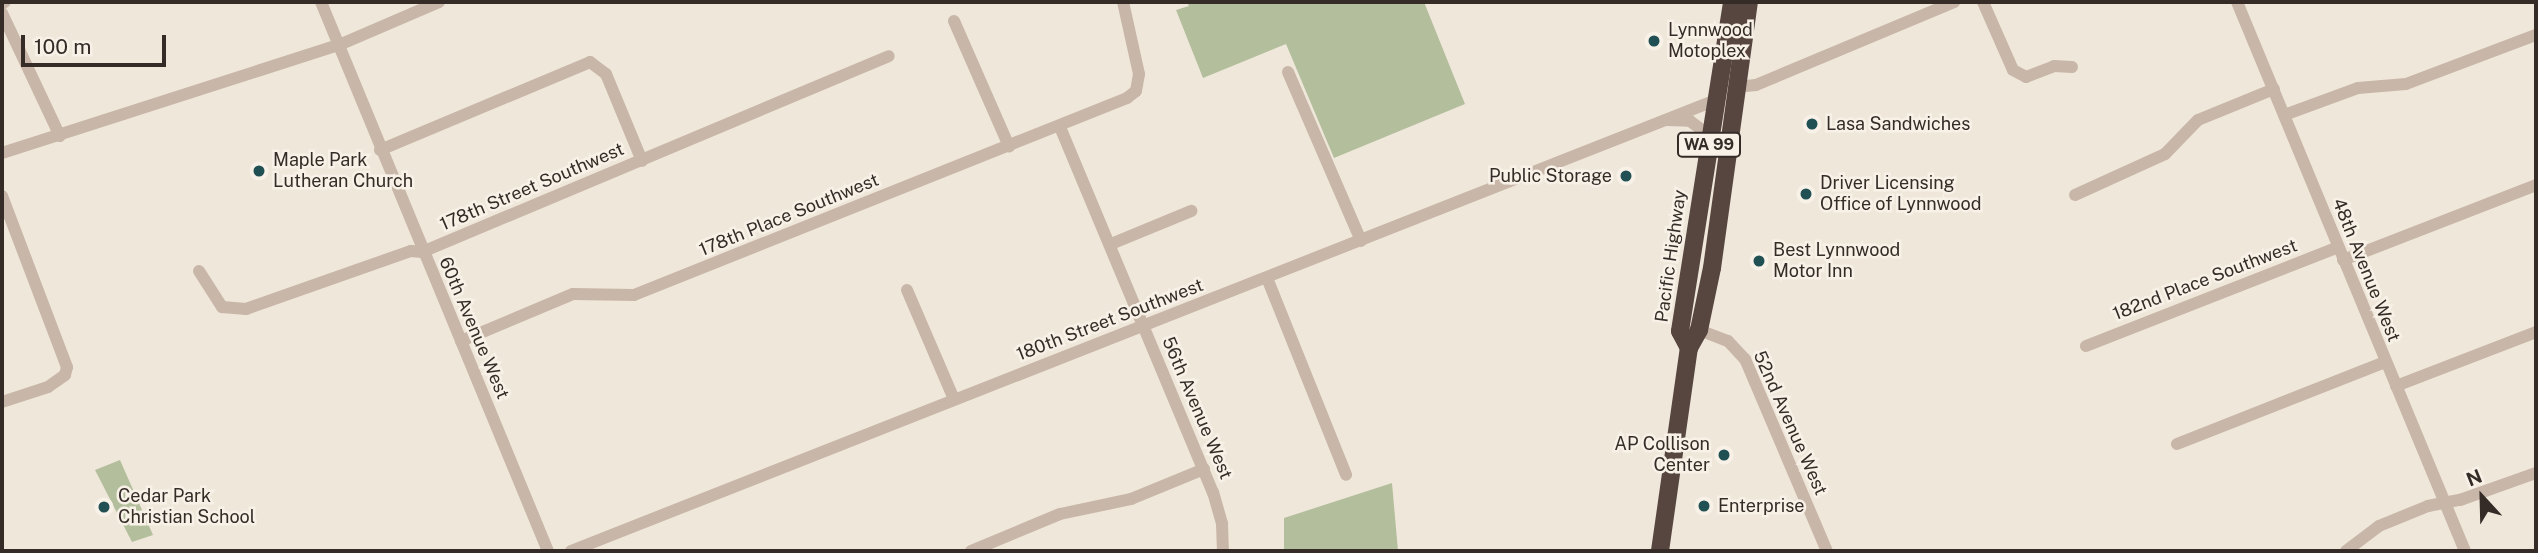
<!DOCTYPE html>
<html>
<head>
<meta charset="utf-8">
<style>
	body { margin:0 }
	#map { position:relative; width:2538px; height:553px; overflow:hidden; background:#f0e7db; font-family:"Public Sans",sans-serif }
	div>[style] { position:absolute }
	.green>* { inset:0; background:#b3bf9c }
	.minor>* { height:12px; margin:-6px; padding:0 6px; transform-origin:6px; border-radius:6px; background:#c8b7a8 }
	.highway>* { height:18px; margin:-9px; padding:0 9px; transform-origin:9px; border-radius:9px; background:#56463f }
	.dots>* { width:19px; height:19px; translate:-50% -50%; box-sizing:border-box; border:4px solid #f8f1e7; border-radius:50% }
	span { translate:-50% -50%; white-space:nowrap; text-align:center; line-height:1.15; -webkit-text-stroke:5px #f8f1e7; paint-order:stroke }
	.shield-label span { padding:2px 5px; background:#f8f1e7; border:2px solid; border-radius:5px; -webkit-text-stroke-width:0 }
	.shield-label { font-size:16px; color:#352c28; font-weight:700 }
	.poi-label { font-size:18px; color:#352c28 }
	.left { translate:0 -50%; text-align:left }
	.right { translate:-100% -50%; text-align:right }
	.street-label { font-size:18px; color:#352c28 }
	.frame { position:absolute; inset:0; border:4px solid #352c28; pointer-events:none }
	.north { position:absolute; left:2447px; top:462px; width:70px; height:70px; -webkit-text-stroke:5px #f8f1e7; paint-order:stroke; rotate:338deg; font-size:19px; font-weight:700; line-height:28px; text-align:center; color:#352c28 }
	.north::after { content:''; display:block; margin:auto; width:24px; height:32px; background:#352c28; clip-path:polygon(50% 0,100% 100%,50% 72%,0 100%) }
	.scale { position:absolute; left:21px; top:35px; width:145px; height:32px; box-sizing:border-box; border:4px solid #352c28; border-top:0; padding-left:9px; font-size:21px; line-height:24px; white-space:nowrap; color:#352c28; -webkit-text-stroke:5px #f8f1e7; paint-order:stroke }
</style>
</head>
<body>
<div id="map">
	<div class="green">
		<i style="clip-path:polygon(1187px 2px,1424px 2px,1465px 104px,1334px 158px,1286px 44px,1203px 78px,1176px 10px,1189px 6px)"></i>
		<i style="clip-path:polygon(120px 460px,153px 535px,132px 542px,95px 470px)"></i>
		<i style="clip-path:polygon(1392px 483px,1398px 551px,1284px 551px,1284px 518px)"></i>
	</div>
	<div class="minor">
		<i style="left:321px;top:2px;width:594px;rotate:67.54deg"></i>
		<i style="left:1983px;top:2px;width:74px;rotate:66.2deg"></i>
		<i style="left:2013px;top:70px;width:15px;rotate:28deg"></i>
		<i style="left:2026px;top:77px;width:30px;rotate:-21deg"></i>
		<i style="left:2054px;top:66px;width:18px;rotate:3deg"></i>
		<i style="left:2237px;top:2px;width:594px;rotate:67.45deg"></i>
		<i style="left:2px;top:3px;width:3px;rotate:-18deg"></i>
		<i style="left:2px;top:13px;width:136px;rotate:64.8deg"></i>
		<i style="left:954px;top:21px;width:137px;rotate:66.3deg"></i>
		<i style="left:1288px;top:72px;width:184px;rotate:66.6deg"></i>
		<i style="left:1736px;top:87px;width:20px;rotate:-6deg"></i>
		<i style="left:1756px;top:85px;width:215px;rotate:-22.7deg"></i>
		<i style="left:2284px;top:115px;width:79px;rotate:-20deg"></i>
		<i style="left:2358px;top:88px;width:48px;rotate:-4.8deg"></i>
		<i style="left:2406px;top:84px;width:139px;rotate:-20.7deg"></i>
		<i style="left:1666px;top:120px;width:24px;rotate:2deg"></i>
		<i style="left:1690px;top:121px;width:25px;rotate:37deg"></i>
		<i style="left:1060px;top:127px;width:396px;rotate:67.3deg"></i>
		<i style="left:1213px;top:492px;width:33px;rotate:74deg"></i>
		<i style="left:1222px;top:524px;width:27px;rotate:88deg"></i>
		<i style="left:380px;top:150px;width:228px;rotate:-22.7deg"></i>
		<i style="left:590px;top:62px;width:20px;rotate:37deg"></i>
		<i style="left:606px;top:74px;width:94px;rotate:67.5deg"></i>
		<i style="left:2px;top:153px;width:354px;rotate:-17.8deg"></i>
		<i style="left:339px;top:45px;width:109px;rotate:-23.3deg"></i>
		<i style="left:2075px;top:195px;width:99px;rotate:-24.5deg"></i>
		<i style="left:2165px;top:154px;width:47px;rotate:-45.9deg"></i>
		<i style="left:2198px;top:120px;width:82px;rotate:-22.2deg"></i>
		<i style="left:2px;top:196px;width:183px;rotate:69.2deg"></i>
		<i style="left:67px;top:367px;width:8px;rotate:104deg"></i>
		<i style="left:65px;top:375px;width:21px;rotate:145deg"></i>
		<i style="left:48px;top:387px;width:48px;rotate:161.9deg"></i>
		<i style="left:1111px;top:244px;width:87px;rotate:-22.4deg"></i>
		<i style="left:2343px;top:260px;width:207px;rotate:-21.2deg"></i>
		<i style="left:199px;top:271px;width:43px;rotate:57.4deg"></i>
		<i style="left:222px;top:307px;width:24px;rotate:5deg"></i>
		<i style="left:246px;top:309px;width:175px;rotate:-19.4deg"></i>
		<i style="left:411px;top:251px;width:11px;rotate:5deg"></i>
		<i style="left:422px;top:252px;width:506px;rotate:-22.77deg"></i>
		<i style="left:1267px;top:278px;width:212px;rotate:68.1deg"></i>
		<i style="left:907px;top:290px;width:119px;rotate:66.7deg"></i>
		<i style="left:1699px;top:330px;width:31px;rotate:21deg"></i>
		<i style="left:1728px;top:341px;width:25px;rotate:47deg"></i>
		<i style="left:1745px;top:359px;width:209px;rotate:66.9deg"></i>
		<i style="left:461px;top:341px;width:121px;rotate:-22.8deg"></i>
		<i style="left:573px;top:294px;width:61px;rotate:0.9deg"></i>
		<i style="left:634px;top:295px;width:531px;rotate:-21.78deg"></i>
		<i style="left:1127px;top:98px;width:11px;rotate:-38deg"></i>
		<i style="left:1136px;top:91px;width:17px;rotate:-80deg"></i>
		<i style="left:1139px;top:74px;width:74px;rotate:-102.5deg"></i>
		<i style="left:2086px;top:346px;width:271px;rotate:-21.4deg"></i>
		<i style="left:2396px;top:386px;width:150px;rotate:-21.1deg"></i>
		<i style="left:2177px;top:444px;width:224px;rotate:-21.5deg"></i>
		<i style="left:571px;top:551px;width:1231px;rotate:-21.5deg"></i>
		<i style="left:971px;top:551px;width:96px;rotate:-22.6deg"></i>
		<i style="left:1060px;top:514px;width:73px;rotate:-11.9deg"></i>
		<i style="left:1131px;top:499px;width:79px;rotate:-22.3deg"></i>
		<i style="left:2346px;top:551px;width:41px;rotate:-37.1deg"></i>
		<i style="left:2379px;top:526px;width:53px;rotate:-22.2deg"></i>
		<i style="left:2428px;top:506px;width:33px;rotate:-11deg"></i>
		<i style="left:2460px;top:500px;width:81px;rotate:-19.6deg"></i>
	</div>
	<div class="highway">
		<i style="left:1689px;top:348px;width:19px;rotate:-118deg"></i>
		<i style="left:1680px;top:331px;width:333px;rotate:-81deg"></i>
		<i style="left:1660px;top:551px;width:205px;rotate:-81.9deg"></i>
		<i style="left:1689px;top:348px;width:21px;rotate:-61deg"></i>
		<i style="left:1699px;top:330px;width:63px;rotate:-78.2deg"></i>
		<i style="left:1712px;top:268px;width:269px;rotate:-82.1deg"></i>
	</div>
	<div class="dots">
		<i style="left:1654px;top:41px;background:#205054"></i>
		<i style="left:1812px;top:124px;background:#205054"></i>
		<i style="left:259px;top:171px;background:#205054"></i>
		<i style="left:1626px;top:176px;background:#205054"></i>
		<i style="left:1806px;top:194px;background:#205054"></i>
		<i style="left:1759px;top:261px;background:#205054"></i>
		<i style="left:1724px;top:455px;background:#205054"></i>
		<i style="left:1704px;top:506px;background:#205054"></i>
		<i style="left:104px;top:507px;background:#205054"></i>
	</div>
	<div class="shield-label">
		<span style="left:1709px;top:145px">WA 99</span>
	</div>
	<div class="poi-label">
		<span class="left" style="left:1668px;top:41px">Lynnwood<br>Motoplex</span>
		<span class="left" style="left:1826px;top:124px">Lasa Sandwiches</span>
		<span class="left" style="left:273px;top:171px">Maple Park<br>Lutheran Church</span>
		<span class="right" style="left:1612px;top:176px">Public Storage</span>
		<span class="left" style="left:1820px;top:194px">Driver Licensing<br>Office of Lynnwood</span>
		<span class="left" style="left:1773px;top:261px">Best Lynnwood<br>Motor Inn</span>
		<span class="right" style="left:1710px;top:455px">AP Collison<br>Center</span>
		<span class="left" style="left:118px;top:507px">Cedar Park<br>Christian School</span>
		<span class="left" style="left:1718px;top:506px">Enterprise</span>
	</div>
	<div class="street-label">
		<span style="left:532px;top:187px;rotate:-23deg">178th Street Southwest</span>
		<span style="left:789px;top:215px;rotate:-22deg">178th Place Southwest</span>
		<span style="left:1671px;top:256px;rotate:-82deg">Pacific Highway</span>
		<span style="left:2366px;top:270px;rotate:68deg">48th Avenue West</span>
		<span style="left:2205px;top:280px;rotate:-21deg">182nd Place Southwest</span>
		<span style="left:1110px;top:320px;rotate:-21deg">180th Street Southwest</span>
		<span style="left:474px;top:328px;rotate:67deg">60th Avenue West</span>
		<span style="left:1197px;top:408px;rotate:67deg">56th Avenue West</span>
		<span style="left:1790px;top:423px;rotate:66deg">52nd Avenue West</span>
	</div>
	<div class="frame"></div>
	<div class="north">N</div>
	<div class="scale">100 m</div>
</div>
</body>
</html>
